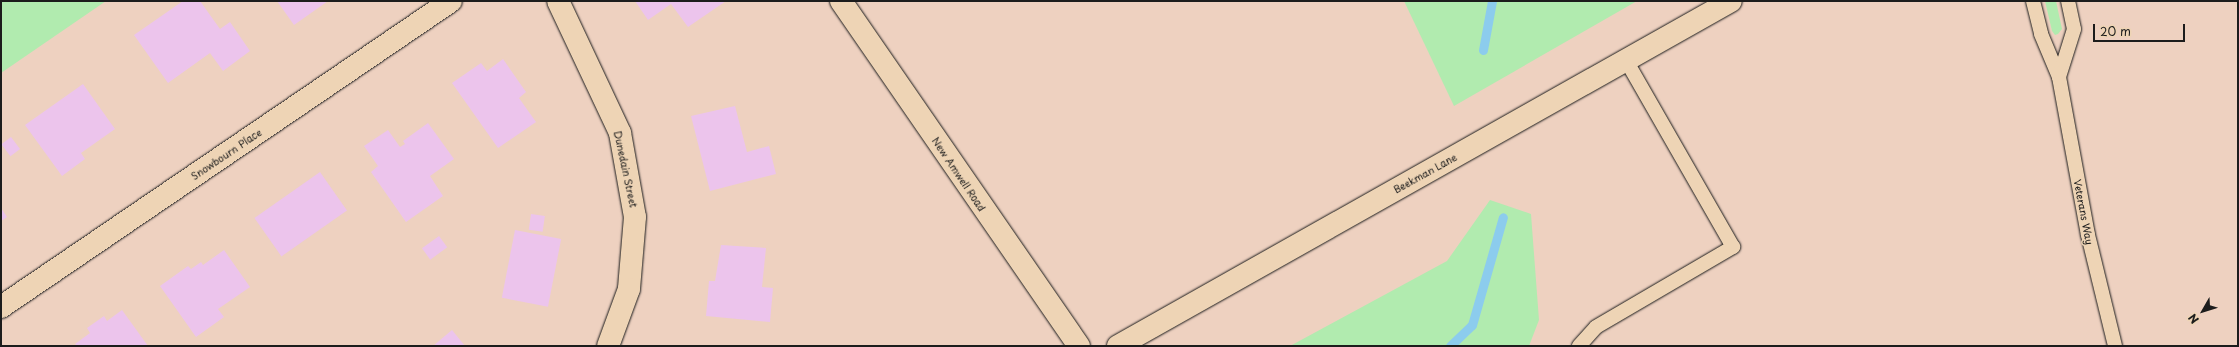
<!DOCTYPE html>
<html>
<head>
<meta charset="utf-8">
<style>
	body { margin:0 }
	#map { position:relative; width:2239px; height:347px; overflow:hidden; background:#eed1c0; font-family:"Playpen Sans",sans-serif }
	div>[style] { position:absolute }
	.green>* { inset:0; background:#b1ebaf }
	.stream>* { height:9px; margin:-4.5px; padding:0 4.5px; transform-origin:4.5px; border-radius:4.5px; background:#8ccced }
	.building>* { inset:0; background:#ecc4ec; transform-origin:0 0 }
	.roads { filter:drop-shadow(0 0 1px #1c1c1c) drop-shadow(0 0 1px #1c1c1c) }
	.lane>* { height:14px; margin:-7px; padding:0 7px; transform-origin:7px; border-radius:7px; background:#eed4b5 }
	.street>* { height:22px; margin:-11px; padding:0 11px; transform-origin:11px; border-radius:11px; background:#eed4b5 }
	.secondary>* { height:22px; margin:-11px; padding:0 11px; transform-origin:11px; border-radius:11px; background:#eed4b5 }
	span { translate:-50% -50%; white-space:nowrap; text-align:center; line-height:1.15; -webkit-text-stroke:3px #eed4b5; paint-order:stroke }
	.street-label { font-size:10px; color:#1c1c1c }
	.frame { position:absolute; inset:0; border:2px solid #1c1c1c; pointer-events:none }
	.north { position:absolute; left:2183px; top:291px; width:40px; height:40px; -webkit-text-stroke:3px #eed4b5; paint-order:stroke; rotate:231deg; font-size:11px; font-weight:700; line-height:16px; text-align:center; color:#1c1c1c }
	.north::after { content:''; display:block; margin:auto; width:14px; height:18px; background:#1c1c1c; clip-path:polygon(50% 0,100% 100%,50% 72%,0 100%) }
	.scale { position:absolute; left:2093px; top:24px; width:92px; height:18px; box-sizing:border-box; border:2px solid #1c1c1c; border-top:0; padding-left:5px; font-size:12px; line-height:14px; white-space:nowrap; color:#1c1c1c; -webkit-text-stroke:3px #eed4b5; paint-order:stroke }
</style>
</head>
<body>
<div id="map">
	<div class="green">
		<i style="clip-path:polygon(1px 1px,106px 1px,1px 73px)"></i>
		<i style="clip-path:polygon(1404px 1px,1637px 1px,1454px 106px)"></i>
		<i style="clip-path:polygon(2045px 1px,2056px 1px,2062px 29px,2058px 34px,2055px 35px,2052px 31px)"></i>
		<i style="clip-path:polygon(1490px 200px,1531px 214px,1539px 320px,1529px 346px,1290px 346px,1447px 261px)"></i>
	</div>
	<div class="stream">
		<i style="left:1483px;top:50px;width:50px;rotate:-79.6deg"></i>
		<i style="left:1450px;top:346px;width:30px;rotate:-44deg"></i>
		<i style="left:1472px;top:325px;width:112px;rotate:-74deg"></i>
	</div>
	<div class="building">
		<i style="clip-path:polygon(183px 1px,200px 1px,220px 29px,230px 22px,250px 51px,223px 71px,210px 53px,168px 83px,134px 35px)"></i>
		<i style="clip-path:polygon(277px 1px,328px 1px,294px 25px)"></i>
		<i style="clip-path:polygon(635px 1px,726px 1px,688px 27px,671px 4px,648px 20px)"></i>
		<i style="clip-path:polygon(503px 59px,526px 92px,519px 98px,536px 122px,498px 148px,452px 83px,481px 63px,487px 71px)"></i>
		<i style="clip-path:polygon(83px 84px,115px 129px,81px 153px,85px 159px,62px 176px,25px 125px)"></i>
		<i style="clip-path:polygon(735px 106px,747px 152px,769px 146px,776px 174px,710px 191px,691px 116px)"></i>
		<i style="clip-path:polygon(428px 123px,454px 159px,430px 176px,443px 196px,406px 222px,371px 172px,378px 166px,364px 146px,388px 130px,400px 147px,405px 144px,403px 141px)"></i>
		<i style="left:11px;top:137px;width:15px;height:12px;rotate:53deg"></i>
		<i style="left:320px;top:172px;width:47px;height:80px;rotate:55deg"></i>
		<i style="clip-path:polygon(1px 208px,7px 217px,1px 221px)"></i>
		<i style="left:531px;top:214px;width:14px;height:16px;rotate:8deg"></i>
		<i style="left:515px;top:230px;width:47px;height:69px;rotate:11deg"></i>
		<i style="left:439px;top:236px;width:14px;height:21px;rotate:54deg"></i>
		<i style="clip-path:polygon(721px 245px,766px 248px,762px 287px,773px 288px,770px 322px,706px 316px,709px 281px,715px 281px)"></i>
		<i style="clip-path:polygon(224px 250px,250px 287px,218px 309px,224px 317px,196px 337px,160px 286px,188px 266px,191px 269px,201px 262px,203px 265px)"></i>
		<i style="clip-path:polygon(122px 310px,148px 346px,77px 346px,75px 344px,90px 333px,87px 328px,104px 316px,107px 321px)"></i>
		<i style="clip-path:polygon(452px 330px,465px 346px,433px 346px)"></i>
	</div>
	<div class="roads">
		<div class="lane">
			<i style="left:2033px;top:1px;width:34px;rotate:76deg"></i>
			<i style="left:2041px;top:34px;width:47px;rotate:67.3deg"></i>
			<i style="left:2059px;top:77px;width:161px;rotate:79.6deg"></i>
			<i style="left:2088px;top:235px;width:114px;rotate:76.3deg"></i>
			<i style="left:2059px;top:77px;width:50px;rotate:-72.6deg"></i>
			<i style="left:2074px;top:29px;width:29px;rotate:-102deg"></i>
			<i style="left:1579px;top:346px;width:25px;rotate:-48deg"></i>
			<i style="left:1596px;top:327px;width:159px;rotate:-30.3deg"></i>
			<i style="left:1733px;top:247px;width:215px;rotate:-119.8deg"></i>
		</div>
		<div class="street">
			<i style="left:558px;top:1px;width:146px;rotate:64.8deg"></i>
			<i style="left:620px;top:133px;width:85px;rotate:79.9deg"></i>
			<i style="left:635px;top:217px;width:72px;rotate:94.8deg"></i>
			<i style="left:629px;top:289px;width:61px;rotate:110.2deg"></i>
			<i style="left:1px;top:307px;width:544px;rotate:-34.22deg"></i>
		</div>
		<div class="secondary">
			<i style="left:841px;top:1px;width:419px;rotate:55.4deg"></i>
			<i style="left:1118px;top:346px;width:703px;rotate:-29.37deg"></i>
		</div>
	</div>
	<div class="street-label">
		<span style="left:226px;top:154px;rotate:-34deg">Snowbourn Place</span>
		<span style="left:626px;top:169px;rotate:78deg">Dunedain Street</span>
		<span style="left:1425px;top:173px;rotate:-29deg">Beekman Lane</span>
		<span style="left:959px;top:174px;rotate:56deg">New Amwell Road</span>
		<span style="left:2084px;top:212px;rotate:79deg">Veterans Way</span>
	</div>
	<div class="frame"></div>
	<div class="north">N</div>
	<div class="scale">20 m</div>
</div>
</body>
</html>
